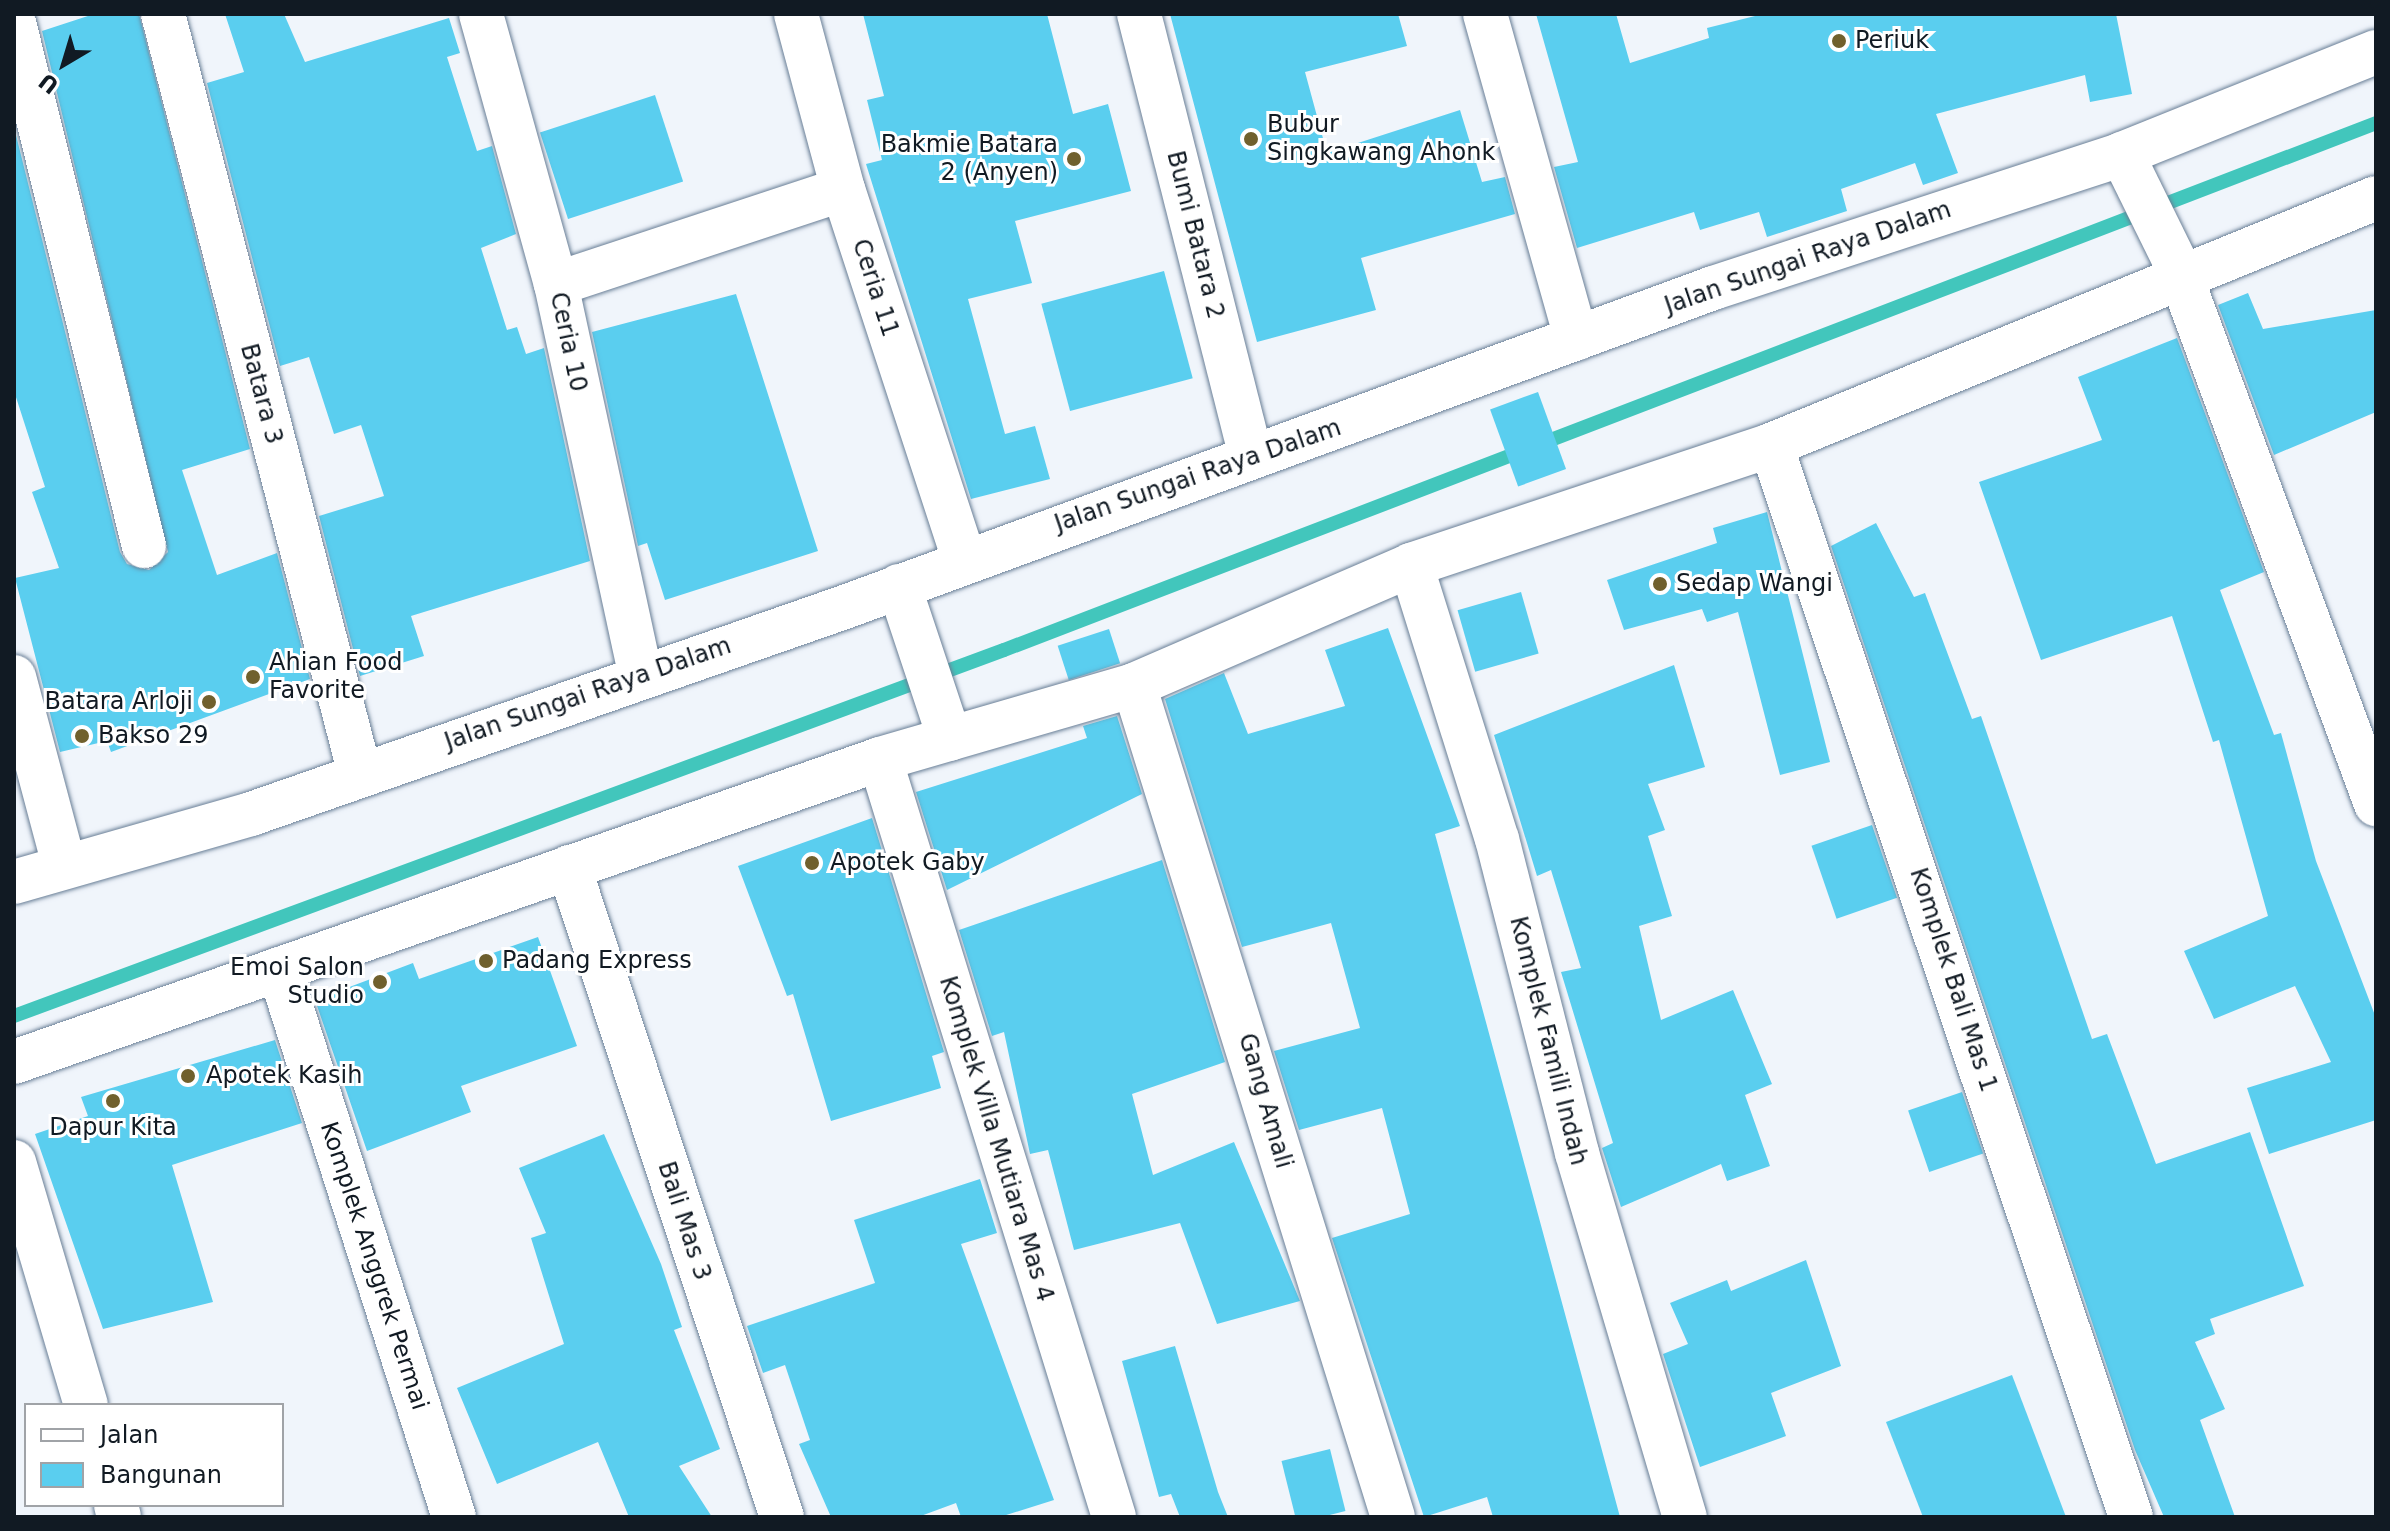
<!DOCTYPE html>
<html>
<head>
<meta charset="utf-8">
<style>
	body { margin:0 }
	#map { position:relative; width:2390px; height:1531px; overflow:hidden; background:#f0f5fb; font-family:"DejaVu Sans",sans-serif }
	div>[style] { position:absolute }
	.stream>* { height:14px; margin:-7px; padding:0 7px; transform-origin:7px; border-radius:7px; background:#42c6bc }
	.building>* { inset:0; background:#5aceef; transform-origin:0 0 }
	.roads { filter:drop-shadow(0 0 2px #687e96) drop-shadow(0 0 2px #687e96) }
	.minor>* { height:44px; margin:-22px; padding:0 22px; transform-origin:22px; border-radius:22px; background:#fff }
	.dots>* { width:22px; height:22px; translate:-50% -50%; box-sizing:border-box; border:4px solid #fff; border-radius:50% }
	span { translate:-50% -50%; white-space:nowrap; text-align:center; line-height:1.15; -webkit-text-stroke:6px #fff; paint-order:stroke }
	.poi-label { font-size:24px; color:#111a23 }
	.left { translate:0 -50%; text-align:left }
	.right { translate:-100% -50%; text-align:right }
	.street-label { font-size:24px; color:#111a23 }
	.frame { position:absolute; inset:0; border:16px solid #111a23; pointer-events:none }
	.legend { position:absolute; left:24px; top:1403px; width:260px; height:104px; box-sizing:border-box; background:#fff; border:2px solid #a0a3a7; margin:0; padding:10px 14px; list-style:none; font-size:24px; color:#111a23 }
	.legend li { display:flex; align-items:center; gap:16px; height:40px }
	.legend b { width:40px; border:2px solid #a0a3a7 }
	.north { position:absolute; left:24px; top:24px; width:80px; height:80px; -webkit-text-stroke:6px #fff; paint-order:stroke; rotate:218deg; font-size:22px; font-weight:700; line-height:32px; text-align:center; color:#111a23 }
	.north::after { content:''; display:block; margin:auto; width:28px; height:36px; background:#111a23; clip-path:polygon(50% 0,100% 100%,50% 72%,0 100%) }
</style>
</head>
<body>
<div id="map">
	<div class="stream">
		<i style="left:14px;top:1016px;width:1055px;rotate:-20.29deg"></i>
		<i style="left:1004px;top:650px;width:1470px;rotate:-21.01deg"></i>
	</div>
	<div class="building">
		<i style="clip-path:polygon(94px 14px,139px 14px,250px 449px,182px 470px,217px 575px,277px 553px,310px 679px,111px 752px,107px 741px,60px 752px,15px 578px,59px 568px,32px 492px,45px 487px,14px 391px,14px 127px,120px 552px,127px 564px,149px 570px,168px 552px,42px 31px)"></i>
		<i style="clip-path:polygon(225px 14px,284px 14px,305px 62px,449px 18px,460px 53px,447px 57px,477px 151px,492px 146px,516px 234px,481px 248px,507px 330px,517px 327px,526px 354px,544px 348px,590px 561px,411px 616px,424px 656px,360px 676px,319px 516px,384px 496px,361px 425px,334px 434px,309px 357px,280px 366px,207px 83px,244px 72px)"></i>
		<i style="clip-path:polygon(863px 14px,1047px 14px,1073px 114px,1108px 104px,1131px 191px,1015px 221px,1032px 283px,968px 299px,1005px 434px,1035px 426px,1050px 479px,971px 499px,866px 164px,882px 160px,867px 100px,884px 96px)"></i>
		<i style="clip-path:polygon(1170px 14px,1398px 14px,1407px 46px,1305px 72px,1327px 153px,1460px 110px,1482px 182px,1505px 177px,1515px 214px,1361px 258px,1376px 310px,1257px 342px)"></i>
		<i style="clip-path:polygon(1536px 14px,1616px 14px,1630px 63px,1709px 38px,1707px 28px,1763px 14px,2116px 14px,2132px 94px,2090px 102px,2085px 75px,1936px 114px,1958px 173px,1923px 185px,1915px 163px,1841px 189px,1847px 211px,1767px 237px,1759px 212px,1700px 230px,1694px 212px,1577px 248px,1554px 167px,1578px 162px)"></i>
		<i style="left:655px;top:95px;width:91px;height:121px;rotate:72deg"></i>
		<i style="left:1164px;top:271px;width:111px;height:127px;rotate:75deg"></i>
		<i style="clip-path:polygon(2248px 293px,2263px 329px,2376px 310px,2376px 412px,2274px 455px,2218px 305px)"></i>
		<i style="clip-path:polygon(736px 294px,818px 551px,665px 600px,647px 543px,638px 546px,592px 332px)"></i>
		<i style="clip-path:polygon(2177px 338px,2264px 572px,2220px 590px,2274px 735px,2281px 733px,2316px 861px,2376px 1018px,2376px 1120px,2269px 1154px,2247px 1088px,2331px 1062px,2295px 986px,2214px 1019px,2184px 951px,2268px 916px,2219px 740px,2213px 742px,2172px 616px,2041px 660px,1979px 482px,2102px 440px,2078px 377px)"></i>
		<i style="left:1538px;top:392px;width:82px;height:51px;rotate:70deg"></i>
		<i style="clip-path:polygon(1767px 512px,1830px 762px,1780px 775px,1738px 612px,1707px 622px,1702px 609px,1624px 630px,1607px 580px,1717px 543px,1713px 528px)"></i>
		<i style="clip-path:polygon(1876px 523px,1914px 597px,1925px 593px,1972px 719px,1981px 716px,2092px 1039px,2107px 1034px,2156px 1164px,2250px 1132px,2304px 1286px,2210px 1319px,2215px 1334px,2195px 1342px,2225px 1409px,2200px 1420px,2235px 1517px,2164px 1517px,2135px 1450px,1831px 546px)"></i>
		<i style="left:1521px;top:592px;width:64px;height:66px;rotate:74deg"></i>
		<i style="clip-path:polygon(1388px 628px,1460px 826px,1435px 834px,1620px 1517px,1493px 1517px,1487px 1497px,1424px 1517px,1332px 1238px,1410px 1214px,1382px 1108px,1299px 1130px,1274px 1051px,1360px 1028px,1331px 923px,1242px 947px,1165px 699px,1224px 673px,1248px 734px,1345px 706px,1325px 650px)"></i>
		<i style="left:1109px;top:629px;width:36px;height:54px;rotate:72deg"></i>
		<i style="clip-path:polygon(1674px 665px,1705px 767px,1648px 784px,1665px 830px,1648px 836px,1672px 916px,1639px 926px,1661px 1020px,1733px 990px,1772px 1084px,1745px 1095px,1770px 1166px,1727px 1181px,1721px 1164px,1621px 1207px,1602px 1148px,1613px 1143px,1561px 972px,1581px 968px,1551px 870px,1537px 876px,1494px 735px)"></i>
		<i style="clip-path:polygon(1117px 716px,1142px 794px,947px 890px,916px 792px,1087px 738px,1083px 726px)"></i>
		<i style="clip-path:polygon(872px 818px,944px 1052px,932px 1056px,941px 1088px,831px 1121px,793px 994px,787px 996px,738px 866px)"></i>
		<i style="left:1872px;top:825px;width:77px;height:64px;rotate:71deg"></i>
		<i style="clip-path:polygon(1162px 860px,1225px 1062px,1132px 1094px,1153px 1175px,1234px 1142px,1300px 1301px,1217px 1324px,1180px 1223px,1074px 1250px,1048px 1150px,1030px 1154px,1004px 1032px,992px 1036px,959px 930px)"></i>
		<i style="clip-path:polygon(538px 937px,577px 1046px,461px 1086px,471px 1112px,367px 1151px,315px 1000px,413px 963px,419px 979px)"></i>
		<i style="clip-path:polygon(275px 1040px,302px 1123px,172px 1165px,213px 1302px,103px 1329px,35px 1134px,88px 1116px,81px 1097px)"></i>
		<i style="left:1962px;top:1092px;width:65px;height:57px;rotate:71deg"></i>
		<i style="clip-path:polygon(604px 1134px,661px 1264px,682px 1327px,674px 1330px,720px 1449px,679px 1466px,712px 1517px,629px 1517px,598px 1442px,497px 1484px,457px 1388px,564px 1344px,531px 1238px,546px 1233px,519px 1168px)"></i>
		<i style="clip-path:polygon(980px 1179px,997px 1233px,961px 1244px,1054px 1500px,1000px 1517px,961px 1517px,956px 1503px,918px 1517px,831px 1517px,799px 1444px,810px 1440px,785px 1365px,763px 1373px,747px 1326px,875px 1283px,854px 1220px)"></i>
		<i style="clip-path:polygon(1806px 1260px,1841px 1366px,1771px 1393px,1786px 1436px,1700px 1467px,1663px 1354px,1688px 1344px,1670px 1303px,1727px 1280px,1731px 1291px)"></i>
		<i style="clip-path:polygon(1175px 1346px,1218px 1492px,1228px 1517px,1180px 1517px,1171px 1494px,1159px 1497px,1122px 1361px)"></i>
		<i style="clip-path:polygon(2012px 1375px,2066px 1517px,1923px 1517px,1886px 1422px)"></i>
		<i style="left:1330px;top:1449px;width:64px;height:50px;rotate:76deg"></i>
	</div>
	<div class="roads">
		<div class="minor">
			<i style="left:163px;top:14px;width:785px;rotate:75.47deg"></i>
			<i style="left:481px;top:14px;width:280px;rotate:74.5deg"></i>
			<i style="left:556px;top:284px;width:398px;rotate:77.8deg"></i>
			<i style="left:796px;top:14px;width:181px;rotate:75deg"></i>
			<i style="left:843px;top:189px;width:389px;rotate:71.9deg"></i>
			<i style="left:1139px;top:14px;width:456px;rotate:75.8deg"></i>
			<i style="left:1485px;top:14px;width:337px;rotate:74.3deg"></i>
			<i style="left:14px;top:23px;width:539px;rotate:76.04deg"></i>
			<i style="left:2122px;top:154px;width:125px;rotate:63.8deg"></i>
			<i style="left:2177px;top:266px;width:574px;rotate:69.7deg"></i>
			<i style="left:556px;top:284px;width:302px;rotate:-18.3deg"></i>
			<i style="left:1771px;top:445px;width:1131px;rotate:71.44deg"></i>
			<i style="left:1411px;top:565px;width:287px;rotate:72.6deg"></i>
			<i style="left:1497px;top:839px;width:324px;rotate:75.7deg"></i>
			<i style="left:1577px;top:1153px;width:380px;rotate:73.5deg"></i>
			<i style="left:899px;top:586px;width:161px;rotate:71.6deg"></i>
			<i style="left:14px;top:677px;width:195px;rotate:75.1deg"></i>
			<i style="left:1134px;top:685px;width:871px;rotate:72.71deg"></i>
			<i style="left:880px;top:759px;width:793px;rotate:72.84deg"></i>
			<i style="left:569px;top:867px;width:684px;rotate:71.86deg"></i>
			<i style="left:14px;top:882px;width:247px;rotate:-16deg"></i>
			<i style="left:251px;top:814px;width:626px;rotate:-19.22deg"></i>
			<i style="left:842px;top:608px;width:928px;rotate:-20.17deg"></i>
			<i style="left:1713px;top:288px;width:430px;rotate:-18.1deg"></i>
			<i style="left:2122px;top:154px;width:274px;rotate:-21.9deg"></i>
			<i style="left:279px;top:969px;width:575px;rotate:72.29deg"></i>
			<i style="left:14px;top:1062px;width:917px;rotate:-19.28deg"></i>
			<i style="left:880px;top:759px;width:265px;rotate:-16.2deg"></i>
			<i style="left:1134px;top:685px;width:302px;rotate:-23.4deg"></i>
			<i style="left:1411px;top:565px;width:379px;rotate:-18.4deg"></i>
			<i style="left:1771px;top:445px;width:653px;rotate:-22.21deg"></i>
			<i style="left:14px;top:1162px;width:253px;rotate:73.5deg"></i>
			<i style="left:116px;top:1505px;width:12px;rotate:76deg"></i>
		</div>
	</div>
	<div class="dots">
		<i style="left:1839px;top:41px;background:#70602d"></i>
		<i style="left:1251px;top:139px;background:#70602d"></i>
		<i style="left:1074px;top:159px;background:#70602d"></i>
		<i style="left:1660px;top:584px;background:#70602d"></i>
		<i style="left:253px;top:677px;background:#70602d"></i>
		<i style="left:209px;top:702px;background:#70602d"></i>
		<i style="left:82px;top:736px;background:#70602d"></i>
		<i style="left:812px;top:863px;background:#70602d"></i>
		<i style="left:486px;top:961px;background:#70602d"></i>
		<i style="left:380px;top:982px;background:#70602d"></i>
		<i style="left:188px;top:1076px;background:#70602d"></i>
		<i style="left:113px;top:1101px;background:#70602d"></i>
	</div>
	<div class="poi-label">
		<span class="left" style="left:1855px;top:41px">Periuk</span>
		<span class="left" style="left:1267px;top:139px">Bubur<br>Singkawang Ahonk</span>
		<span class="right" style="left:1058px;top:159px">Bakmie Batara<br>2 (Anyen)</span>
		<span class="left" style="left:1676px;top:584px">Sedap Wangi</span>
		<span class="left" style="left:269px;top:677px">Ahian Food<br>Favorite</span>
		<span class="right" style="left:193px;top:702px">Batara Arloji</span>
		<span class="left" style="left:98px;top:736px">Bakso 29</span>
		<span class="left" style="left:830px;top:863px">Apotek Gaby</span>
		<span class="left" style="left:502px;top:961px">Padang Express</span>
		<span class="right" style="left:364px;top:982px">Emoi Salon<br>Studio</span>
		<span class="left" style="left:206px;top:1076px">Apotek Kasih</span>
		<span style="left:113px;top:1128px">Dapur Kita</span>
	</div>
	<div class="street-label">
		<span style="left:1195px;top:235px;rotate:76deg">Bumi Batara 2</span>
		<span style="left:1808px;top:258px;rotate:-19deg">Jalan Sungai Raya Dalam</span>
		<span style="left:875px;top:288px;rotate:72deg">Ceria 11</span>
		<span style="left:568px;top:342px;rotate:78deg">Ceria 10</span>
		<span style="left:261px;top:394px;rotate:75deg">Batara 3</span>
		<span style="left:1198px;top:476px;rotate:-19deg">Jalan Sungai Raya Dalam</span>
		<span style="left:588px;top:694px;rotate:-19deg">Jalan Sungai Raya Dalam</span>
		<span style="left:1953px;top:980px;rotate:72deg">Komplek Bali Mas 1</span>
		<span style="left:1548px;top:1041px;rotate:76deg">Komplek Famili Indah</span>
		<span style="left:1265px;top:1101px;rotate:74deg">Gang Amali</span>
		<span style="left:996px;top:1139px;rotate:73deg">Komplek Villa Mutiara Mas 4</span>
		<span style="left:684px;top:1221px;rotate:72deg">Bali Mas 3</span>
		<span style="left:374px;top:1266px;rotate:72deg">Komplek Anggrek Permai</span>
	</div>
	<div class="frame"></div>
	<ul class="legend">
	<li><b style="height:10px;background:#fff"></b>Jalan</li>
	<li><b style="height:22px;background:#5aceef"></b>Bangunan</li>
	</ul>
	<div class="north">U</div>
</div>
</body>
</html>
